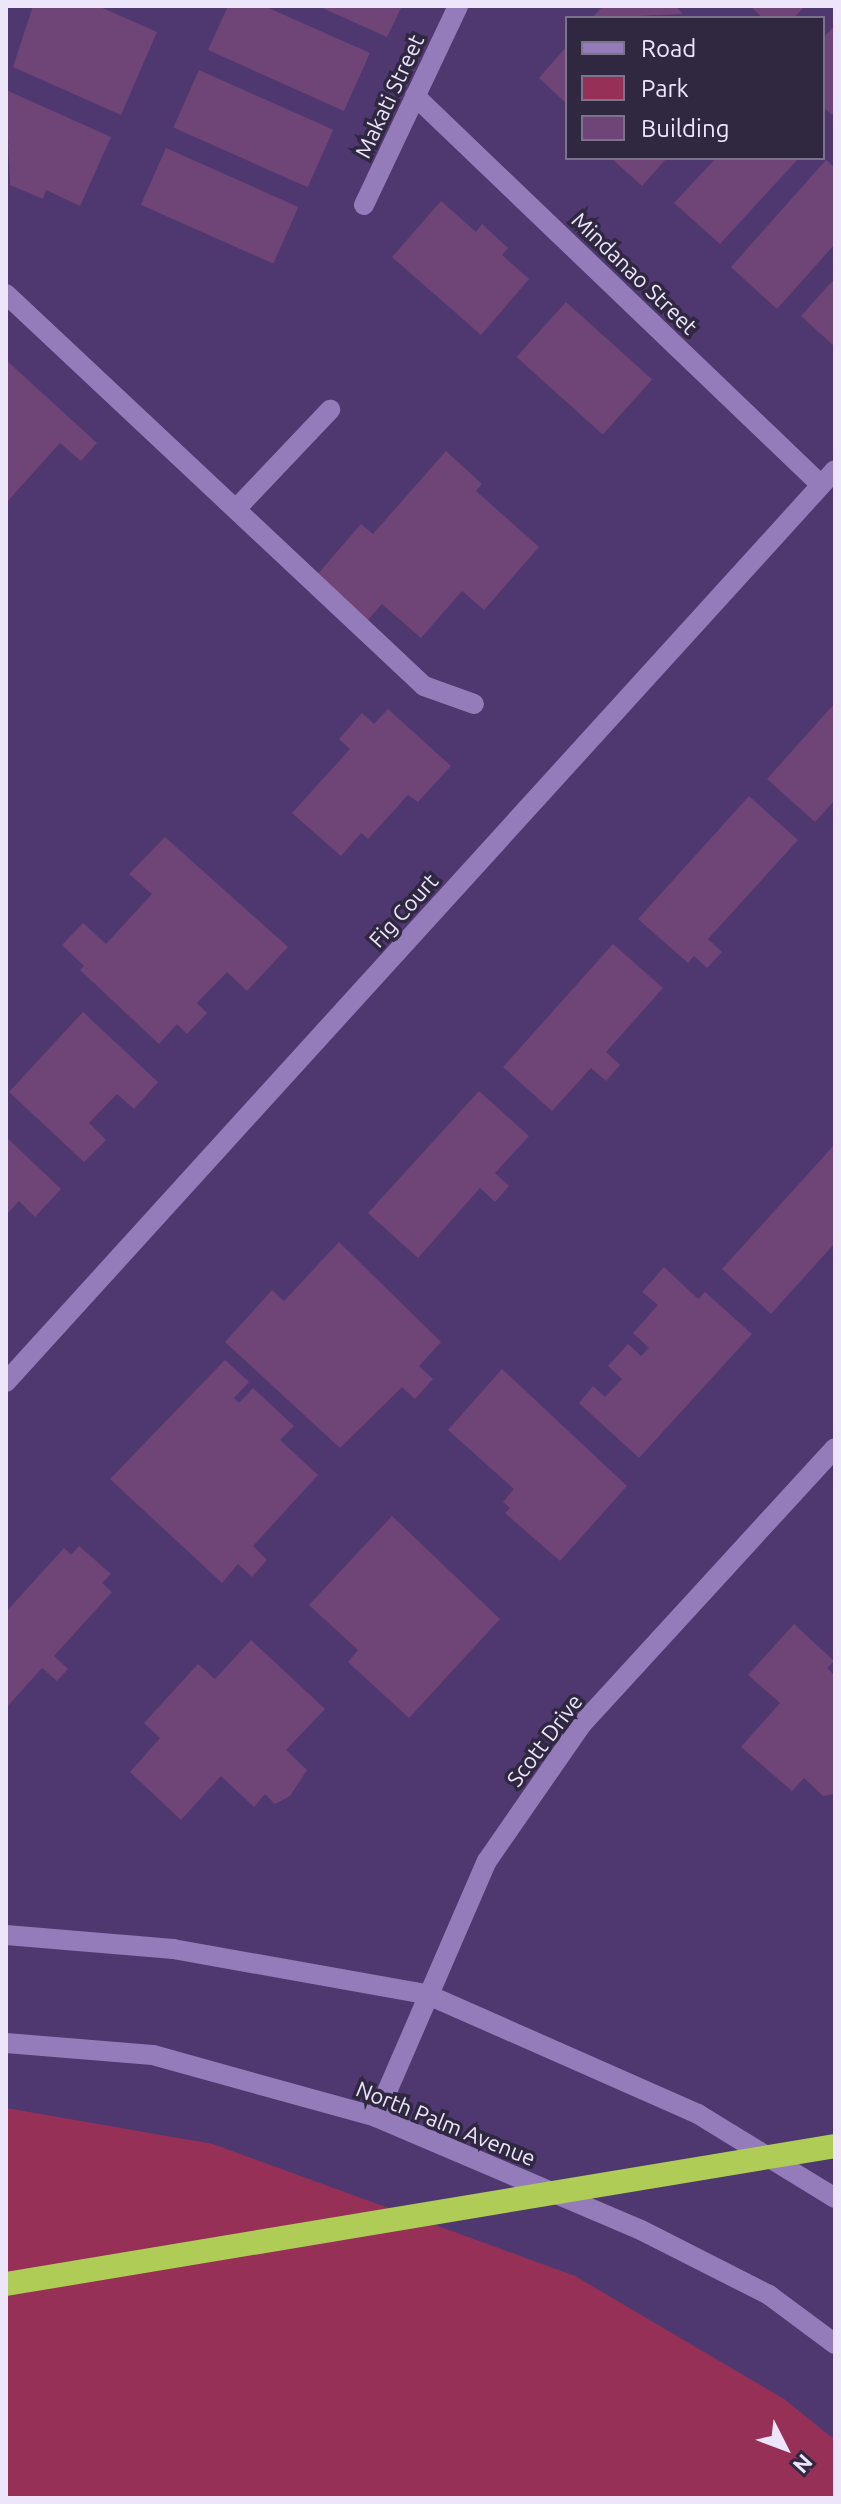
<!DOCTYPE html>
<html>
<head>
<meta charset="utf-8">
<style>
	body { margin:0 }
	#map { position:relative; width:841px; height:2504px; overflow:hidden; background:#4f3870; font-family:Ubuntu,sans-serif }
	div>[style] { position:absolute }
	.green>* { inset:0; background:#973056 }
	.building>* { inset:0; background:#6f4476; transform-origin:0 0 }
	.lane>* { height:20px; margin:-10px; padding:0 10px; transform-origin:10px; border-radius:10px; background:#937cb9 }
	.street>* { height:20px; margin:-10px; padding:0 10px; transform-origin:10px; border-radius:10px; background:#937cb9 }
	.secondary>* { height:20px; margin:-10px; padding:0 10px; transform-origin:10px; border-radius:10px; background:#937cb9 }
	.highway>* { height:24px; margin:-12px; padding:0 12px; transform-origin:12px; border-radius:12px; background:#afcc56 }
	span { translate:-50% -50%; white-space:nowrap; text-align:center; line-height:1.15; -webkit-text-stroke:7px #302740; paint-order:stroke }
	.street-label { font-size:22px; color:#ede6fb }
	.frame { position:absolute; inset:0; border:8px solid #ede6fb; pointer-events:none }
	.legend { position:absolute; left:565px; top:16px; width:260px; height:144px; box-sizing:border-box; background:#302740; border:2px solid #7c738b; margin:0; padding:10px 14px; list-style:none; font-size:24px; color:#ede6fb }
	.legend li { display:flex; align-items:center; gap:16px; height:40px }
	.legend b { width:40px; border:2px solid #7c738b }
	.north { position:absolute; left:745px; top:2408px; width:80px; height:80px; -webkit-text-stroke:6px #302740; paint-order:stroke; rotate:132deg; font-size:22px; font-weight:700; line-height:32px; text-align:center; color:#ede6fb }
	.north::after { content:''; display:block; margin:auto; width:28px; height:36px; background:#ede6fb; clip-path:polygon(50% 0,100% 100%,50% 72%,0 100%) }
</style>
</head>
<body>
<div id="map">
	<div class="green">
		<i style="clip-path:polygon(6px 2108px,213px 2144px,575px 2276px,784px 2399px,835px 2440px,835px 2498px,6px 2498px)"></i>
	</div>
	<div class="building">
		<i style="clip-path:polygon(33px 6px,98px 6px,157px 32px,121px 115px,13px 67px)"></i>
		<i style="clip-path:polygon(228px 6px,264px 6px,370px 53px,344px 111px,208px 50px)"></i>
		<i style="clip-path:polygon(318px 6px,402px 6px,387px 37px)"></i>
		<i style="clip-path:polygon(603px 6px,675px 6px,683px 14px,592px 18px)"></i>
		<i style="clip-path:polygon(750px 6px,805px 6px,794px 18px,763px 18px)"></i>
		<i style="clip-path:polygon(835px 25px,835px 111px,832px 115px,823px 107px,823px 38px)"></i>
		<i style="clip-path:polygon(567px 46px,567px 104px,539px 78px)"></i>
		<i style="left:199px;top:70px;width:147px;height:63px;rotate:24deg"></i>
		<i style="clip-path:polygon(6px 90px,111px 137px,80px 206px,46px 190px,43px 199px,10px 185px)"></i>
		<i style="left:166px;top:148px;width:145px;height:62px;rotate:24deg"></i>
		<i style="clip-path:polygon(611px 158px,667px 158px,642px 186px)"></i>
		<i style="clip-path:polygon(716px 158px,799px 158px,720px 244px,674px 203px)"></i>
		<i style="clip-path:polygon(826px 160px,835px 168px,835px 244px,777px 309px,731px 267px)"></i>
		<i style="clip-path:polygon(441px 201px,476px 232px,482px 224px,508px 248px,502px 255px,529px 279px,481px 335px,392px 257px)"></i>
		<i style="clip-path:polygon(835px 278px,835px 347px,801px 316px)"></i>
		<i style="left:566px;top:302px;width:116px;height:74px;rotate:42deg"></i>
		<i style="clip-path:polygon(6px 360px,97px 443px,81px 461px,60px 443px,6px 503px)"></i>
		<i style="clip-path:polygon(446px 451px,482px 484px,476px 491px,539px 547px,484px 610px,462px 591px,421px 638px,382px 604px,367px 621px,316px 576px,361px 524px,373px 534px)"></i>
		<i style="clip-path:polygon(835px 703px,835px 800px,815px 822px,767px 779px)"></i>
		<i style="clip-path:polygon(388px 709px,451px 766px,418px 802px,408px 795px,368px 839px,361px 833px,341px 856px,292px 813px,350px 749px,339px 739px,362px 713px,374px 724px)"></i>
		<i style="clip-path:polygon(749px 796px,798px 840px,708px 939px,722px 952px,707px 968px,694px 956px,688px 963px,638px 919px)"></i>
		<i style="clip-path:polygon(165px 837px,288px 947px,247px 991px,227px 972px,197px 1003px,207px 1013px,187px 1034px,177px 1024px,159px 1044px,80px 970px,84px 966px,62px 945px,83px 923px,106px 944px,152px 894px,129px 874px)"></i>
		<i style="clip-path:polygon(613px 944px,663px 988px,606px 1052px,620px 1065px,606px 1081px,591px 1068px,552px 1111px,503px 1067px)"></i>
		<i style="clip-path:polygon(83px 1012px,158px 1082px,134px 1109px,117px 1094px,89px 1123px,106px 1140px,84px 1162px,9px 1092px)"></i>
		<i style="clip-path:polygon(479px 1091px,529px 1136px,495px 1173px,509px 1186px,495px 1202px,480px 1188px,418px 1258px,368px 1213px)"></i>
		<i style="clip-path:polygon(6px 1137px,61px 1189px,35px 1217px,19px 1201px,6px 1215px)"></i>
		<i style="clip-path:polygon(835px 1144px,835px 1243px,771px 1314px,722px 1269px)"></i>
		<i style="clip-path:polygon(339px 1242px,441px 1342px,419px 1366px,433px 1379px,415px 1399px,402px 1387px,340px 1448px,225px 1342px,272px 1290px,284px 1301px)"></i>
		<i style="clip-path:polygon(664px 1267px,698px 1299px,705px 1292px,752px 1334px,639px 1458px,579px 1403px,593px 1386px,605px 1397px,622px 1379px,608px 1366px,628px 1344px,641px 1356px,649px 1348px,633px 1333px,658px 1305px,642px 1292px)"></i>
		<i style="clip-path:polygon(225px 1360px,249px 1382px,234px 1398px,239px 1403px,253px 1388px,294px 1426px,280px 1440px,318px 1475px,253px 1546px,267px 1560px,252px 1577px,238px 1564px,222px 1583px,110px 1479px)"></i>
		<i style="clip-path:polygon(502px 1369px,627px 1486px,560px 1561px,505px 1513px,510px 1508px,503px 1502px,514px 1489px,448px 1430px)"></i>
		<i style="clip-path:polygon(392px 1516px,500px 1619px,409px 1718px,348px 1662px,358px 1650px,309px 1605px)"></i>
		<i style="clip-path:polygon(79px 1546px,111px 1574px,102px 1583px,112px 1592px,54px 1656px,68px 1669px,57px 1681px,42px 1668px,6px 1708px,6px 1612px,64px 1548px,71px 1555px)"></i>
		<i style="clip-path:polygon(794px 1624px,834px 1661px,827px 1668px,835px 1676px,835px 1794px,823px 1796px,804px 1778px,792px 1791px,741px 1747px,780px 1703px,748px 1675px)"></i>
		<i style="clip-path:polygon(251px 1640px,325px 1709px,286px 1750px,307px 1770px,290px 1796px,275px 1804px,265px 1794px,254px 1807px,221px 1776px,181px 1820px,130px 1772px,160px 1738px,144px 1723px,198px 1664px,215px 1679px)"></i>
	</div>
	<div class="lane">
		<i style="left:6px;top:294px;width:573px;rotate:43.16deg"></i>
		<i style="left:424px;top:686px;width:53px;rotate:19.8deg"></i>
		<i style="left:236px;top:509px;width:137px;rotate:-46.5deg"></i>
	</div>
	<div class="street">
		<i style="left:415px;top:96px;width:562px;rotate:43.77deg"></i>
		<i style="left:364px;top:205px;width:220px;rotate:-64.7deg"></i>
		<i style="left:6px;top:1382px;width:1232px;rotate:-47.73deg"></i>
		<i style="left:376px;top:2117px;width:279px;rotate:-66.6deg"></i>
		<i style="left:487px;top:1861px;width:167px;rotate:-55.3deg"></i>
		<i style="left:582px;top:1724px;width:374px;rotate:-47.5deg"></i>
	</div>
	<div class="secondary">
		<i style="left:6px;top:1935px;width:168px;rotate:4.8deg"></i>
		<i style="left:173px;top:1949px;width:257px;rotate:10.1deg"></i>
		<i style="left:426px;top:1994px;width:297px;rotate:23.8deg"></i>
		<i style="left:698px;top:2114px;width:161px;rotate:31.5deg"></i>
		<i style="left:6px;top:2043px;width:147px;rotate:4.7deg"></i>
		<i style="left:153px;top:2055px;width:231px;rotate:15.5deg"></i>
		<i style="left:376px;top:2117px;width:288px;rotate:23.1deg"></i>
		<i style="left:641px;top:2230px;width:144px;rotate:26.9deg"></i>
		<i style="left:769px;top:2295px;width:82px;rotate:36.6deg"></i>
	</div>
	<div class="highway">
		<i style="left:6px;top:2284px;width:840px;rotate:-9.45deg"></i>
	</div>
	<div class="street-label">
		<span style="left:389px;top:96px;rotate:-65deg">Makati Street</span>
		<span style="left:635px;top:273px;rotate:44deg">Mindanao Street</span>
		<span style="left:403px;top:910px;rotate:-48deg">Fig Court</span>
		<span style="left:544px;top:1740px;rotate:-53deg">Scott Drive</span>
		<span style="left:446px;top:2123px;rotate:22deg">North Palm Avenue</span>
	</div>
	<div class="frame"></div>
	<ul class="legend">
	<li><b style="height:10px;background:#937cb9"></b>Road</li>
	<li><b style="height:22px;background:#973056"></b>Park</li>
	<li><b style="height:22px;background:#6f4476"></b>Building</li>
	</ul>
	<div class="north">N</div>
</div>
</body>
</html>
